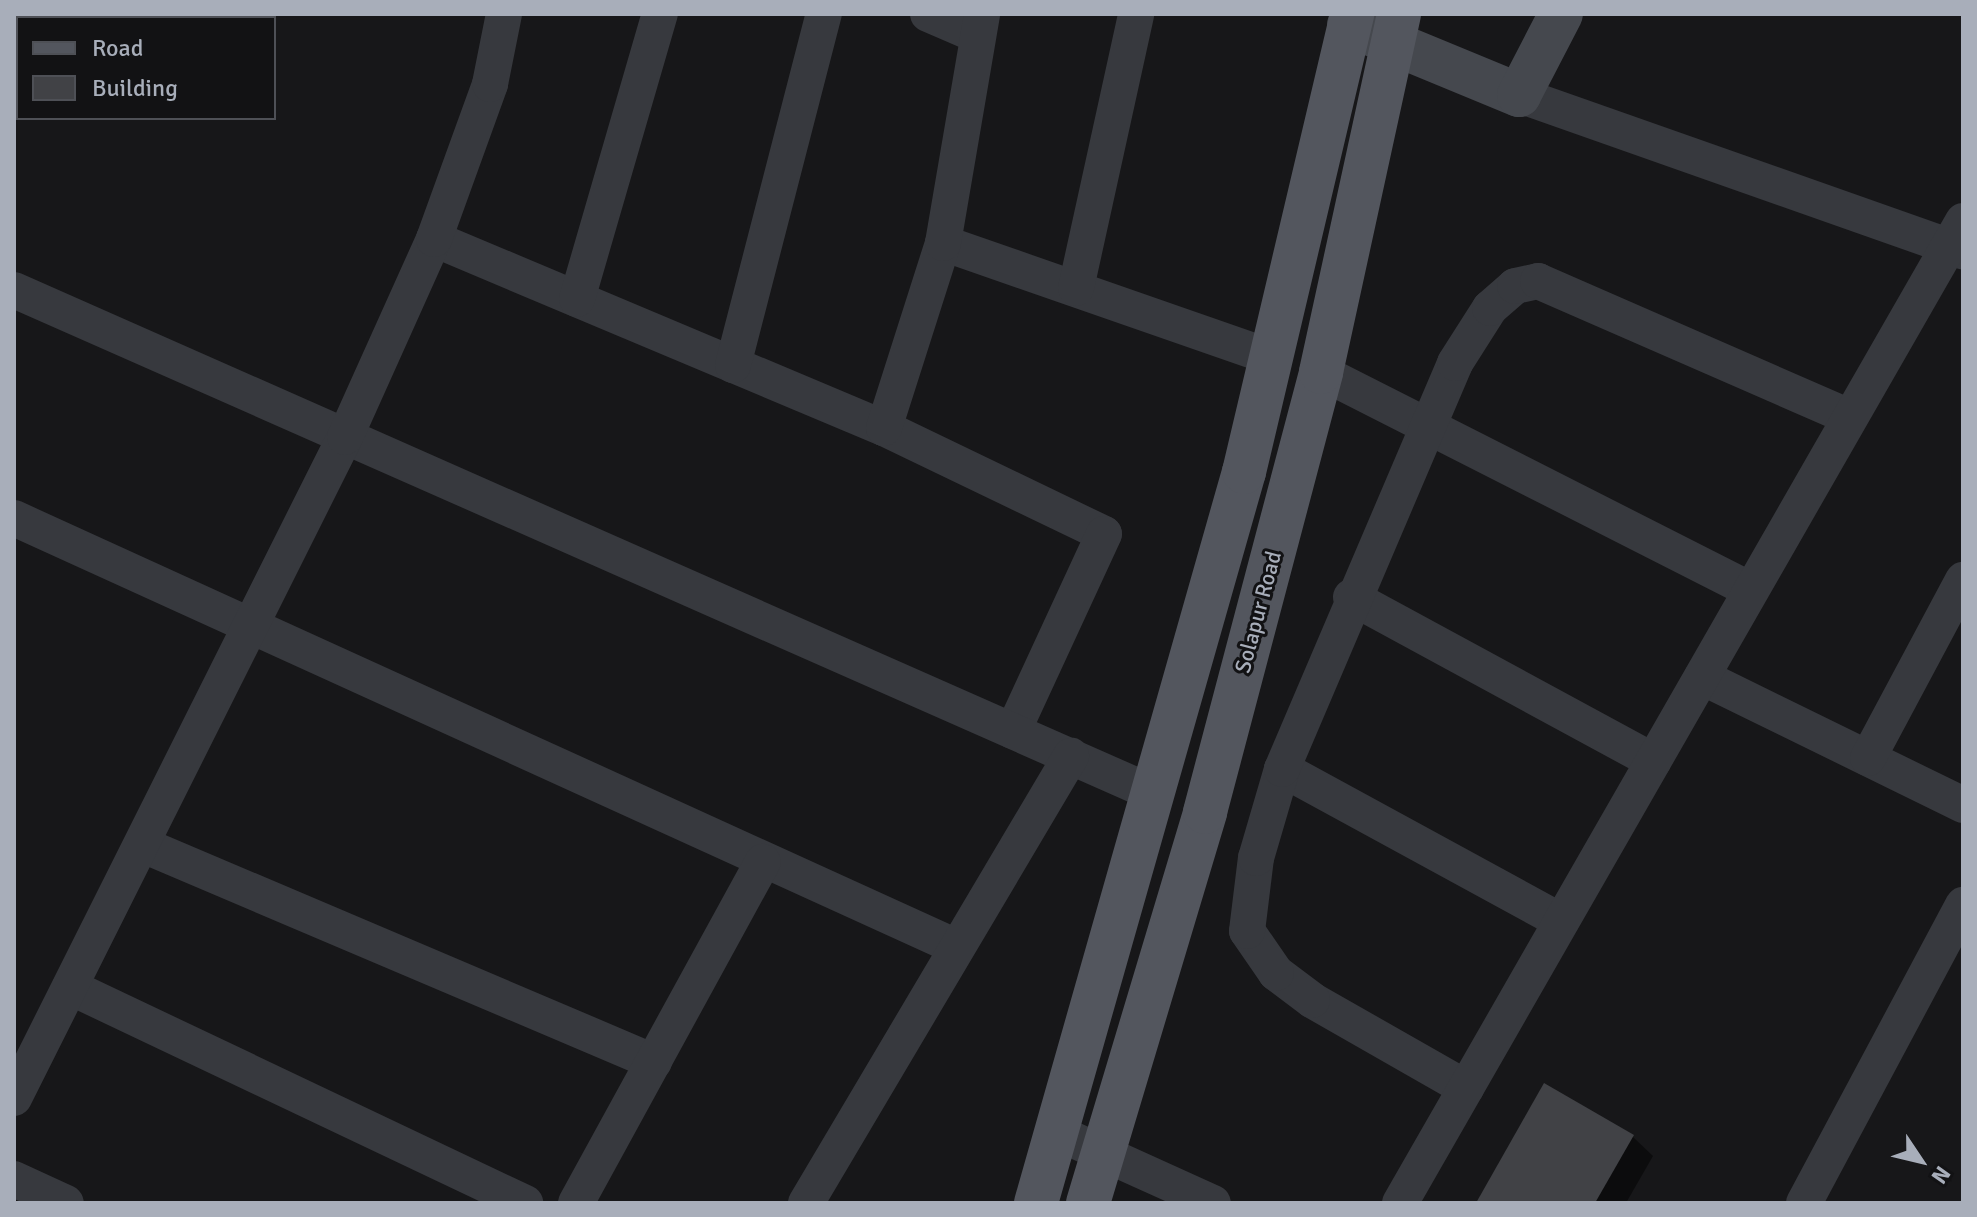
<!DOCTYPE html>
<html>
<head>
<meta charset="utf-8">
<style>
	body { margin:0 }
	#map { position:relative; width:1977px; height:1217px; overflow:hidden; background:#171719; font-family:Signika,sans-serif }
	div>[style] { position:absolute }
	.shadow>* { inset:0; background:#0007 }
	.building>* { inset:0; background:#414246 }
	.street>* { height:36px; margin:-18px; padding:0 18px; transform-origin:18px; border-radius:18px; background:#37393e }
	.secondary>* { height:44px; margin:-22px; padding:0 22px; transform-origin:22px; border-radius:22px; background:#45484e }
	.primary>* { height:44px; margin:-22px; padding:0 22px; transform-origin:22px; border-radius:22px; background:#53565e }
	span { translate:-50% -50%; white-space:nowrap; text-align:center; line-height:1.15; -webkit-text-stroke:6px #121214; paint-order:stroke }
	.street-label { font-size:22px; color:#a8aeba }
	.frame { position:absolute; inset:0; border:16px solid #a8aeba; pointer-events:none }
	.legend { position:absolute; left:16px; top:16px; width:260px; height:104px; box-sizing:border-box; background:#121214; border:2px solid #4e5056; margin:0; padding:10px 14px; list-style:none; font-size:24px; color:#a8aeba }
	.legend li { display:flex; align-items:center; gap:16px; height:40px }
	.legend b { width:40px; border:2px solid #4e5056 }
	.north { position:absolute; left:1881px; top:1121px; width:80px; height:80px; -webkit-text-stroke:6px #121214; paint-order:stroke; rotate:125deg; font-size:22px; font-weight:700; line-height:32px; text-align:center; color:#a8aeba }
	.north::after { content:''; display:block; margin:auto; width:28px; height:36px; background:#a8aeba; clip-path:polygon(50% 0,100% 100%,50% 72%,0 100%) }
</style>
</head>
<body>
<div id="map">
	<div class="shadow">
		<i style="clip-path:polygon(1545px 1086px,1633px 1137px,1653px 1156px,1626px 1203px,1478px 1203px)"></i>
	</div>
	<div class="building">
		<i style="clip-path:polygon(1544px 1083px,1634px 1135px,1595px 1203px,1476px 1203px)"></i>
	</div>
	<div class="street">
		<i style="left:928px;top:14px;width:53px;rotate:23.2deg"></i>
		<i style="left:30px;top:18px;width:4px;rotate:-63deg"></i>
		<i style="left:14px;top:56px;width:10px;rotate:-66deg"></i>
		<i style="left:1519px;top:95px;width:471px;rotate:19.4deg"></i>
		<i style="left:434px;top:239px;width:488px;rotate:22.8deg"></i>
		<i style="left:884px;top:428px;width:244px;rotate:25.7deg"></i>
		<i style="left:1104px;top:534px;width:217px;rotate:114.8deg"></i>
		<i style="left:943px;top:243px;width:347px;rotate:19.2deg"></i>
		<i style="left:1076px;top:288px;width:280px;rotate:-77.6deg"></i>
		<i style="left:14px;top:290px;width:1245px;rotate:23.83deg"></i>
		<i style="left:577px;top:299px;width:297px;rotate:-73.8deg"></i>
		<i style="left:733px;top:365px;width:363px;rotate:-75.5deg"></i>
		<i style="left:1321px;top:372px;width:482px;rotate:26.9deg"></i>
		<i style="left:884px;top:428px;width:194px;rotate:-72.3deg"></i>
		<i style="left:943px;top:243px;width:232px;rotate:-80.3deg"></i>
		<i style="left:14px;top:518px;width:1031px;rotate:24.48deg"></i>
		<i style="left:1351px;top:597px;width:344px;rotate:28.5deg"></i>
		<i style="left:1702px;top:677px;width:291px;rotate:26.1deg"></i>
		<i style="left:1868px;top:758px;width:202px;rotate:-61.9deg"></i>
		<i style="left:1282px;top:769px;width:318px;rotate:28.6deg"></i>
		<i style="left:143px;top:845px;width:555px;rotate:23.01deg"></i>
		<i style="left:70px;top:987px;width:504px;rotate:25.39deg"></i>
		<i style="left:1466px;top:1088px;width:177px;rotate:-150.3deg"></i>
		<i style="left:1312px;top:1000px;width:45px;rotate:-143.1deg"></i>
		<i style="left:1276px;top:973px;width:51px;rotate:-124.6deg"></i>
		<i style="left:1247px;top:931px;width:74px;rotate:-83deg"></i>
		<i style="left:1256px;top:858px;width:93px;rotate:-73.7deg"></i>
		<i style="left:1282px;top:769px;width:441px;rotate:-66.9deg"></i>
		<i style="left:1455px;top:363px;width:65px;rotate:-57.5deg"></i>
		<i style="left:1490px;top:308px;width:33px;rotate:-41deg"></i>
		<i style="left:1515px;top:286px;width:24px;rotate:-12deg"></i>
		<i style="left:1538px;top:281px;width:340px;rotate:23.6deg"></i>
		<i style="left:14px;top:1098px;width:739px;rotate:-63.4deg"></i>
		<i style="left:345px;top:437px;width:217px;rotate:-65.8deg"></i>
		<i style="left:434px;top:239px;width:165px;rotate:-70.1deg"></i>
		<i style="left:490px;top:84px;width:71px;rotate:-78.7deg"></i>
		<i style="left:1056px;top:1132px;width:172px;rotate:24.3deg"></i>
		<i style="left:14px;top:1179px;width:57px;rotate:24.8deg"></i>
		<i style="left:576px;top:1203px;width:389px;rotate:-61.3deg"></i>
		<i style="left:806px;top:1203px;width:520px;rotate:-59.34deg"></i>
		<i style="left:1400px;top:1203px;width:1132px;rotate:-60.17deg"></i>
		<i style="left:1804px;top:1203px;width:338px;rotate:-61.9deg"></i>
	</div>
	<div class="secondary">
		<i style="left:1349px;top:25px;width:184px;rotate:22.4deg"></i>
		<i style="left:1519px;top:95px;width:91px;rotate:-62.6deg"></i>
	</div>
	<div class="primary">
		<i style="left:1036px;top:1203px;width:760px;rotate:-74.12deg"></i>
		<i style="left:1244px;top:472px;width:471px;rotate:-76.7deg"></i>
		<i style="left:1088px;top:1203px;width:408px;rotate:-73.3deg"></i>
		<i style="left:1205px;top:812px;width:455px;rotate:-75.2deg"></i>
		<i style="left:1321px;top:372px;width:366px;rotate:-77.7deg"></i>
	</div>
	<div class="street-label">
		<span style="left:1258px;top:612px;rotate:-75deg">Solapur Road</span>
	</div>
	<div class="frame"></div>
	<ul class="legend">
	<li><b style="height:10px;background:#53565e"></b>Road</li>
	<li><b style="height:22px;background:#414246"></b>Building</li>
	</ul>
	<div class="north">N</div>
</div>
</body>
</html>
